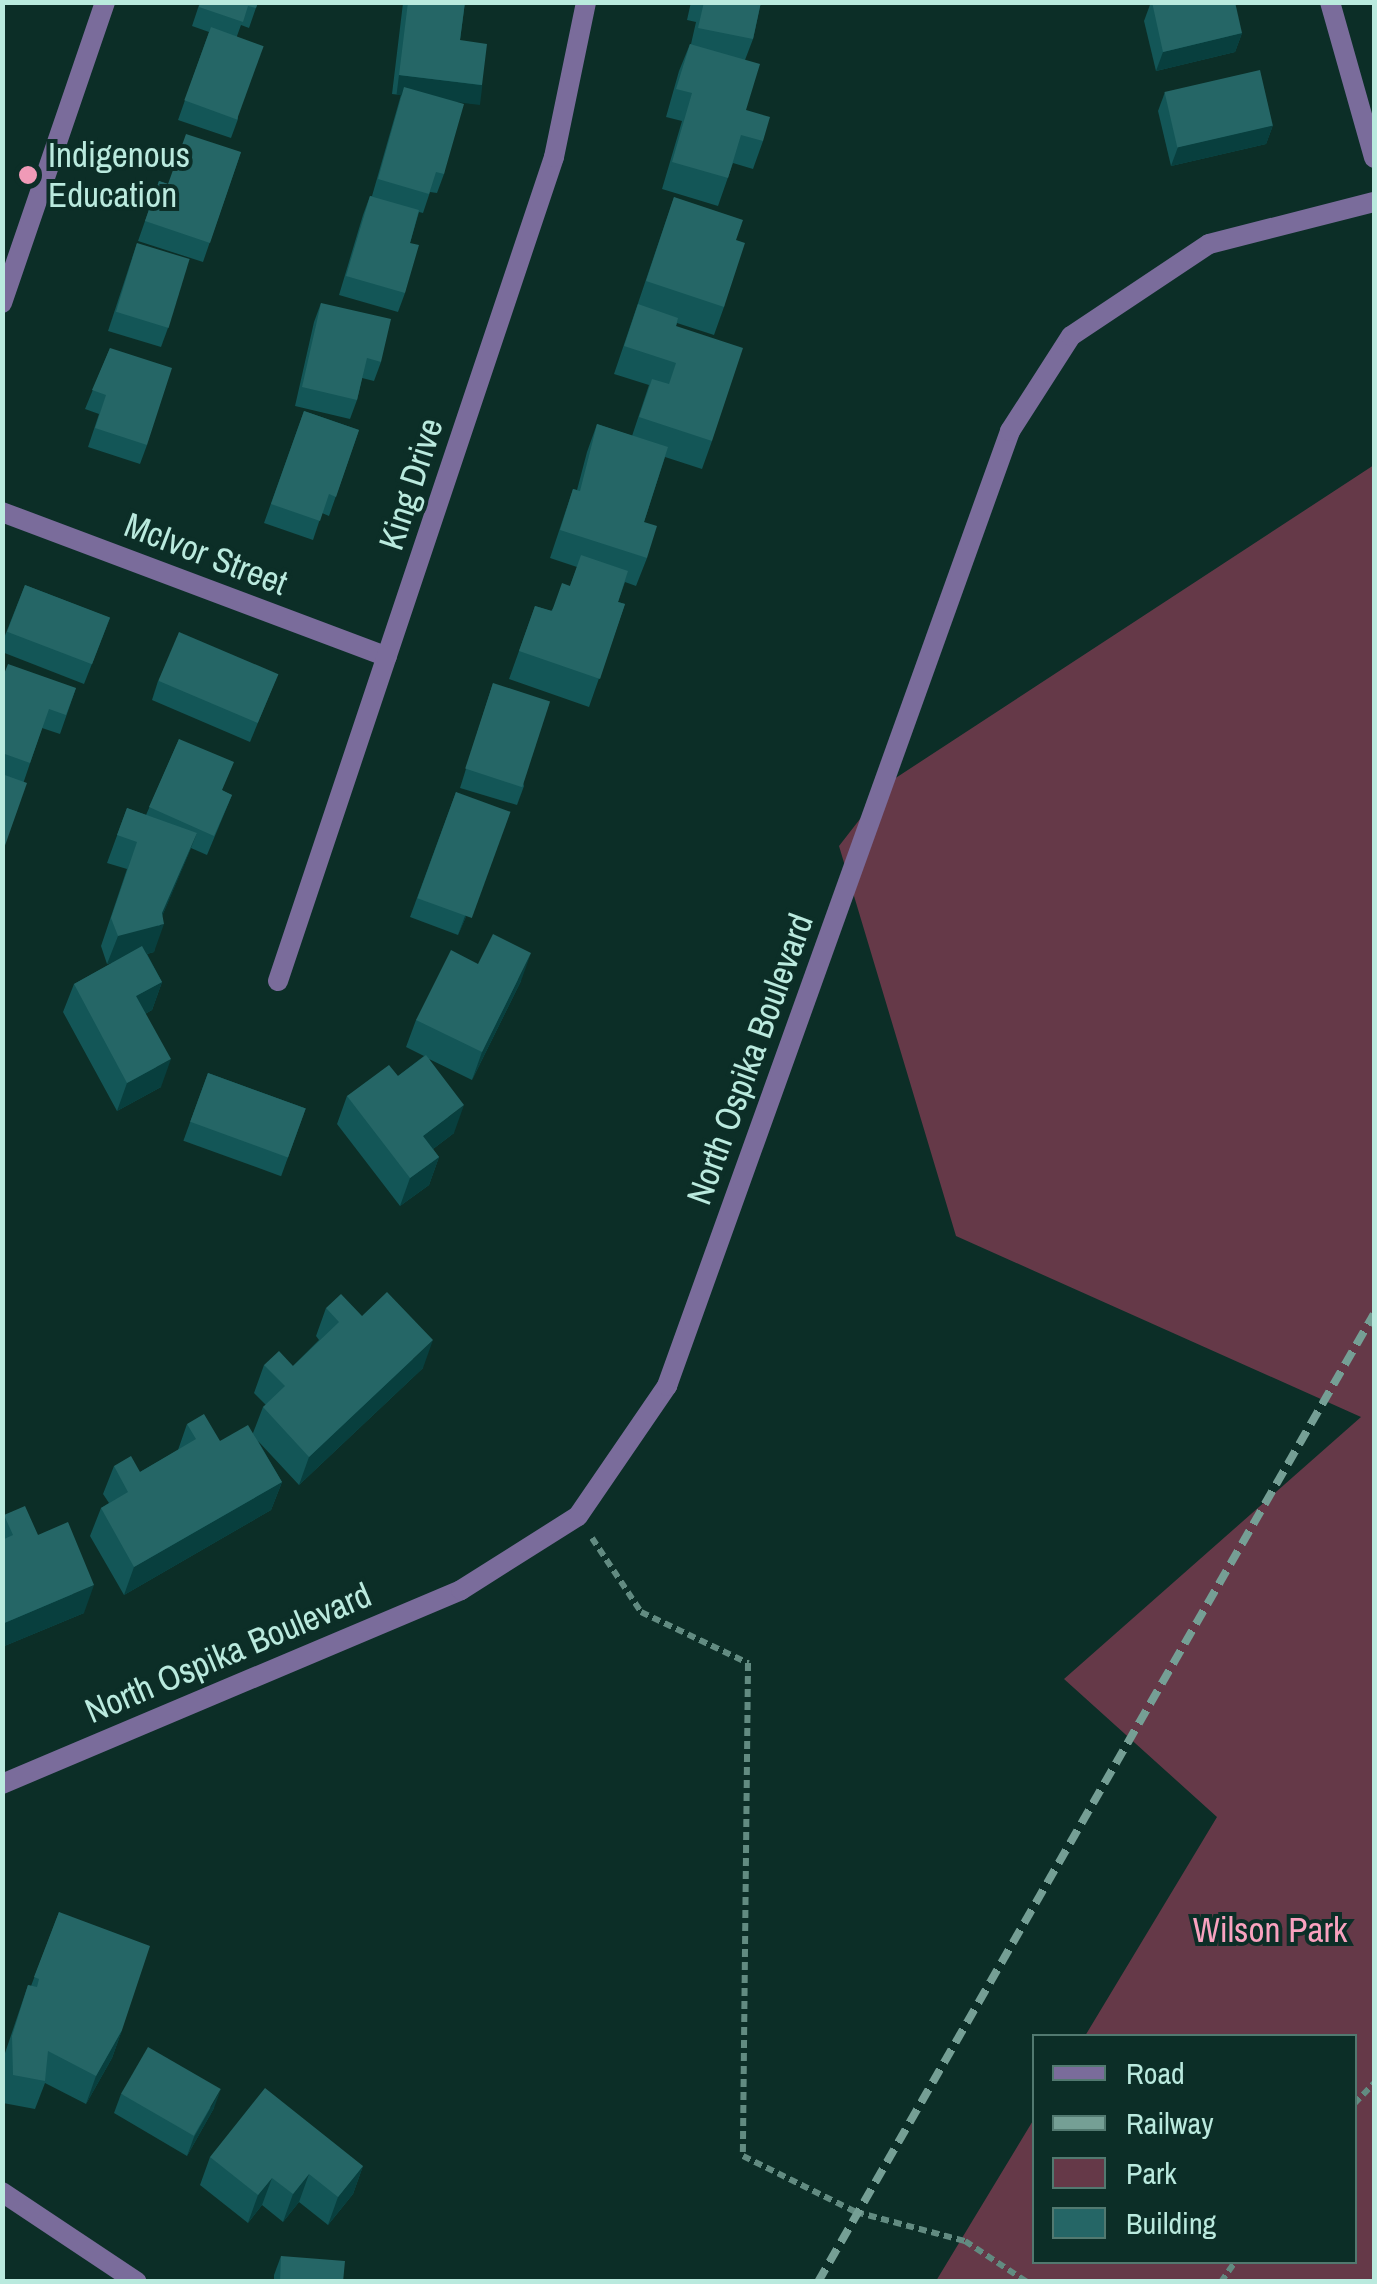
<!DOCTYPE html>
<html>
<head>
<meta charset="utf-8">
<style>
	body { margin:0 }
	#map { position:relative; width:1377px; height:2284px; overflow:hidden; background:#0c2e27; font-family:"Archivo Narrow",sans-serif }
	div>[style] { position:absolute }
	.green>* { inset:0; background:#653948 }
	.path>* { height:6px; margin-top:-3px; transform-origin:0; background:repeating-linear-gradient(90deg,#628b81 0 8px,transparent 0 13px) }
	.minor>* { height:20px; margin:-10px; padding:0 10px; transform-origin:10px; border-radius:10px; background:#7a6c9b }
	.tertiary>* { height:20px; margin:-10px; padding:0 10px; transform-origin:10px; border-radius:10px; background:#7a6c9b }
	.rail>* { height:8px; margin-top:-4px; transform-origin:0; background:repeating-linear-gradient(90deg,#759f95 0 15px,transparent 0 23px) }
	.wall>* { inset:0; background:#135657; transform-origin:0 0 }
	.shaded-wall>* { inset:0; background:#083f3e; transform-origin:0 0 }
	.building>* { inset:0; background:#256666; transform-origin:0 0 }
	.dots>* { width:28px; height:28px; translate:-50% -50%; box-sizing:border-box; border:5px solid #0c2e27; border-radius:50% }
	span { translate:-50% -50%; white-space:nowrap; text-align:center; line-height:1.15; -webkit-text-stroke:8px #0c2e27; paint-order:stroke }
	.poi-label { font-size:35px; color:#baeade }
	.left { translate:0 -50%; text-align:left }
	.street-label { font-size:35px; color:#baeade }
	.park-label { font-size:35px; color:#f9a2bf }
	.frame { position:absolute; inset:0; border:5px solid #baeade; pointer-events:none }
	.legend { position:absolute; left:1032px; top:2034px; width:325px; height:230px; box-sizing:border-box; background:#0c2e27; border:2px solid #527970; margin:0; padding:12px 18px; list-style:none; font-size:30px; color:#baeade }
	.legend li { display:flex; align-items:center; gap:20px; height:50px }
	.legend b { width:50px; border:2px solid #527970 }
</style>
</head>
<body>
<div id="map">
	<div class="green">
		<i style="clip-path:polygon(1374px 465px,1374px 2281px,936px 2281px,1034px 2119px,1034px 2262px,1354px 2262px,1354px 2036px,1085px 2036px,1217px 1817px,1064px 1679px,1361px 1417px,956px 1236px,839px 846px,888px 783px)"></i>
	</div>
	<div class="path">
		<i style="left:592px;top:1538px;width:89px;rotate:56.5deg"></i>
		<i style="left:641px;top:1612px;width:119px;rotate:25.5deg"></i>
		<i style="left:748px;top:1663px;width:493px;rotate:90.6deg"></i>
		<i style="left:743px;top:2156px;width:126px;rotate:26.4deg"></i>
		<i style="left:856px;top:2212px;width:113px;rotate:14.9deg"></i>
		<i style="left:965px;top:2241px;width:74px;rotate:33.5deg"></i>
		<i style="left:1354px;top:2104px;width:29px;rotate:-46deg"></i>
		<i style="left:1221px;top:2282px;width:24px;rotate:-55deg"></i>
	</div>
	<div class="minor">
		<i style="left:1330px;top:2px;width:162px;rotate:74.2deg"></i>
		<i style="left:2px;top:303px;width:318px;rotate:-71.1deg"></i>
		<i style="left:2px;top:512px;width:411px;rotate:20.6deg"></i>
		<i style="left:278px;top:981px;width:869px;rotate:-71.48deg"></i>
		<i style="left:554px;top:157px;width:158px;rotate:-78.3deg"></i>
		<i style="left:2px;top:2192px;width:162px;rotate:33.7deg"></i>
	</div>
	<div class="tertiary">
		<i style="left:2px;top:1784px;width:498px;rotate:-22.9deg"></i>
		<i style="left:461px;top:1590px;width:138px;rotate:-32.3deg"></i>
		<i style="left:578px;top:1516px;width:158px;rotate:-55.6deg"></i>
		<i style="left:667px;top:1386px;width:1015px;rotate:-70.24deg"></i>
		<i style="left:1010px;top:431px;width:113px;rotate:-57.3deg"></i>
		<i style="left:1071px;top:336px;width:166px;rotate:-33.7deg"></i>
		<i style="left:1209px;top:244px;width:170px;rotate:-14.3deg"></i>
	</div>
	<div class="rail">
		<i style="left:818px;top:2282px;width:1116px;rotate:-60.13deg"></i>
	</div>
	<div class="wall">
		<i style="clip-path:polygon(200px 2px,258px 2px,249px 28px,241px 25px,237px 36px,238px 119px,231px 138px,178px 120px,209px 32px,192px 26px)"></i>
		<i style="clip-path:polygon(465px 2px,460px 40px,482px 85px,475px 104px,456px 101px,444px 174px,437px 193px,430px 192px,423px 213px,419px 212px,410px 243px,405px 293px,398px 312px,339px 295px,363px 215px,370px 196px,372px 196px,401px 95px,392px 94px,403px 3px)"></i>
		<i style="clip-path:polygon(691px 2px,761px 2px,753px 39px,745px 60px,746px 110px,763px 141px,753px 169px,733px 163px,718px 206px,662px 189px,682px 121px,666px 117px,679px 71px,690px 44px,691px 44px,696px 22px,687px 20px)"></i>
		<i style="clip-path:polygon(1151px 2px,1242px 33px,1235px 52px,1156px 71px,1144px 21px)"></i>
		<i style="clip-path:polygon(1165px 92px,1273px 125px,1266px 144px,1171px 166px,1158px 111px)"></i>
		<i style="clip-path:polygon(241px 152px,203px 262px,138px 241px,159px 181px,168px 184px)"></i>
		<i style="clip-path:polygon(674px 197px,736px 240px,724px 307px,714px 335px,677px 323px,676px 326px,712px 441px,702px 469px,665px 457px,644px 522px,647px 558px,636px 586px,625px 582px,618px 602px,625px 604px,589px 707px,509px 679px,535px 606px,551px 611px,570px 586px,577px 567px,550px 558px,573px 489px,577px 490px,587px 452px,597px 424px,632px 436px,649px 385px,614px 374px)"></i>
		<i style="clip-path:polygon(137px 243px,168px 328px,161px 347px,108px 331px)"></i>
		<i style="clip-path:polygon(321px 303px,381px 362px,374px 381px,362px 378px,357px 400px,350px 419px,295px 406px,314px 322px)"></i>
		<i style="clip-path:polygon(110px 348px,147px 445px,140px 464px,88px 447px,99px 414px,85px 409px)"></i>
		<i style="clip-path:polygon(304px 411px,359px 430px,329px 516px,322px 513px,313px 540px,264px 523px)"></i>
		<i style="clip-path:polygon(25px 585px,110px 618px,84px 684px,2px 652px,2px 643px)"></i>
		<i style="clip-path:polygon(278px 674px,250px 742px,152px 700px,158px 681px)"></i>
		<i style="clip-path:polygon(2px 679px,76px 688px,60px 734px,42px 728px,24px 781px,2px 854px)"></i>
		<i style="clip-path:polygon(493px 683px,524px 786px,517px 805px,460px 788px)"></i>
		<i style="clip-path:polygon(179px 739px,223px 791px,232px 795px,207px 855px,191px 848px,162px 916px,154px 952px,147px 954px,162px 982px,152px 1010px,145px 1014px,161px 1087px,117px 1111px,63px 1012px,74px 984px,114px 962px,107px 964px,101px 946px,127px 869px,107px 863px,127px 808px,146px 815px)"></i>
		<i style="clip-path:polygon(456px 792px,503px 831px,458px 935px,410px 917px)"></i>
		<i style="clip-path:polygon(478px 964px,521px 981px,472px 1080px,429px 1059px,454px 1133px,433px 1149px,439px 1157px,429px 1185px,400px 1206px,337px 1124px,347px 1096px,398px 1076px,424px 1056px,406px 1047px,416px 1020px)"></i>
		<i style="left:208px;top:1073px;width:104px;height:72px;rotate:20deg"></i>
		<i style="clip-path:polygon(326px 1308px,362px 1316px,423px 1368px,299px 1485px,258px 1441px,282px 1482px,271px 1510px,124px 1595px,90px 1536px,101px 1508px,109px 1503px,103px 1494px,114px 1466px,140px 1472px,178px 1450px,187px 1424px,220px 1441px,253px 1433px,263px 1407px,266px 1405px,254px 1393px,264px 1365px,293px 1366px,319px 1340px,316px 1336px)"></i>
		<i style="clip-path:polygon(4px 1515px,38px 1535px,84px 1613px,2px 1647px,2px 1520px)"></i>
		<i style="clip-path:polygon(59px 1912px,122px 2030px,112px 2058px,86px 2104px,45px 2083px,35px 2109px,3px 2103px,2px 2062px,28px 1985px,31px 1986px)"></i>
		<i style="clip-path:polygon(121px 2094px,214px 2108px,187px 2156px,114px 2113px)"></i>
		<i style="clip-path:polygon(210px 2157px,363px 2166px,353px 2194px,328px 2225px,299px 2202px,283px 2222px,262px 2205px,248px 2223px,200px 2185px)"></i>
		<i style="clip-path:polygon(281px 2256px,343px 2282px,274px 2282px,274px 2275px)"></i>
	</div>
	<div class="shaded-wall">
		<i style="clip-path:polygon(1242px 33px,1235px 52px,1156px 71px,1163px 52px)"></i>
		<i style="left:399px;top:75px;width:84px;height:20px;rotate:7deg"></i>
		<i style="clip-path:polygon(1273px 125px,1266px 144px,1171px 166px,1178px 147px)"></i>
		<i style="clip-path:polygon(510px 812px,503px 831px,458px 935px,465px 916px)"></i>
		<i style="clip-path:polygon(197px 833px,186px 860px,158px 926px,164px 924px,154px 952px,107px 964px,118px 936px)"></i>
		<i style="clip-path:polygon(531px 953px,521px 981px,472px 1080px,482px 1052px)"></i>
		<i style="clip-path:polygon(162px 982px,152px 1010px,126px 1024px,136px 996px)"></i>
		<i style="clip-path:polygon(171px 1059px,161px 1087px,117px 1111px,127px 1083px)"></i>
		<i style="clip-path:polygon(464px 1105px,454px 1133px,413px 1164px,423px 1136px)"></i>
		<i style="clip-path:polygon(439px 1157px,429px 1185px,400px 1206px,410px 1178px)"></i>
		<i style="clip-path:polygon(433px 1340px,423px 1368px,299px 1485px,309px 1457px)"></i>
		<i style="clip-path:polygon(282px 1482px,271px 1510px,124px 1595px,134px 1567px)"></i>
		<i style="clip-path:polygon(94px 1585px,84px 1613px,2px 1647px,2px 1624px)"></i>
		<i style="clip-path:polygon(122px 2030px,112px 2058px,86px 2104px,96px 2076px)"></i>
		<i style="clip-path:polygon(221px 2089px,214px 2108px,187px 2156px,194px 2137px)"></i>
		<i style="clip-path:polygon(363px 2166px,353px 2194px,328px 2225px,338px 2197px)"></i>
		<i style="clip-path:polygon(309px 2174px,299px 2202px,283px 2222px,293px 2194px)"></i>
		<i style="clip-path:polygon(272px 2178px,262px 2205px,248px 2223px,258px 2195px)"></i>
	</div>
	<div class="building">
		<i style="clip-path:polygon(201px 2px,258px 2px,256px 8px,248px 6px,243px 22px,199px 7px)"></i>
		<i style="clip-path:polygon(408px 2px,465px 2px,460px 40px,487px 44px,482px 85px,399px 75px)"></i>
		<i style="clip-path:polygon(704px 2px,761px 2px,753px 39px,698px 28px)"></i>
		<i style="clip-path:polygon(1152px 2px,1235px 2px,1242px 33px,1163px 52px)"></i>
		<i style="left:211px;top:27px;width:56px;height:78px;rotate:20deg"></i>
		<i style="clip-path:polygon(690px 44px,760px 64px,746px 110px,770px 117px,763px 141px,741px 135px,728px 178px,672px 162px,692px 93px,676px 89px)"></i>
		<i style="left:1260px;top:70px;width:57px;height:98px;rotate:77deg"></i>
		<i style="clip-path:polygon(404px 87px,464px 104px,444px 174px,436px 172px,429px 194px,378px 179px)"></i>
		<i style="clip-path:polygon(186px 134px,241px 152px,210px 243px,145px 221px,159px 181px,168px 184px)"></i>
		<i style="clip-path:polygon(370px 196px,419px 210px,410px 243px,419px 245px,405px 293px,346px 276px)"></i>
		<i style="clip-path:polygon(674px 197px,743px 220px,736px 240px,745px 243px,724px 307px,646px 281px)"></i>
		<i style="left:137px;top:243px;width:55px;height:72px;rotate:17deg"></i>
		<i style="clip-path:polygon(321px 303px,391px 319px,381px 362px,367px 358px,357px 400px,302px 387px)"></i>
		<i style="clip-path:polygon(638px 304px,678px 318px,676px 326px,743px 348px,712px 441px,639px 417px,652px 379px,669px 384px,676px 363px,624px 346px)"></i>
		<i style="clip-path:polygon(110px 348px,172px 368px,147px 445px,95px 428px,106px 395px,92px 390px)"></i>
		<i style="clip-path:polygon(304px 411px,359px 430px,336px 497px,329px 494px,320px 521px,271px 504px)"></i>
		<i style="clip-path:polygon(597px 424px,668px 447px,644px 522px,657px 526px,647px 558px,560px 530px,573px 489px,580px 491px)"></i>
		<i style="clip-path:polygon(581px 555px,628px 571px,618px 602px,625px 604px,600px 679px,519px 651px,535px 606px,552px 611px,562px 583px,570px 586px)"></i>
		<i style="left:25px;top:585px;width:91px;height:50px;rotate:21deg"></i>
		<i style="left:179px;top:632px;width:108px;height:53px;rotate:23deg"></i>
		<i style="clip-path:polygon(8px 664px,76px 688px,66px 715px,49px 709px,30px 763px,2px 753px,2px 679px)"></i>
		<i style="left:493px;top:683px;width:60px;height:90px;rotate:18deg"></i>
		<i style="clip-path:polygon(179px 739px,234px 762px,222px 790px,232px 795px,214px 836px,149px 807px)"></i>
		<i style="clip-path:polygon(2px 774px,27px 783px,2px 854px)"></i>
		<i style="left:456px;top:792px;width:58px;height:113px;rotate:20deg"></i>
		<i style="clip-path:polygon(127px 808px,197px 833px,162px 913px,164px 924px,118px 936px,111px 918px,137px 842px,117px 835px)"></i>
		<i style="clip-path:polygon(493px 934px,531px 953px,482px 1052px,416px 1020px,451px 950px,478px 964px)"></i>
		<i style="clip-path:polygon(142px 946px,162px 982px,136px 996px,171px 1059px,127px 1083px,74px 984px)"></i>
		<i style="clip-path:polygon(426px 1055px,464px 1105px,423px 1136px,439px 1157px,410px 1178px,347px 1096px,389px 1065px,398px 1076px)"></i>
		<i style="left:208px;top:1073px;width:104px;height:52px;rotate:20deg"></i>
		<i style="clip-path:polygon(387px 1292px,433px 1340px,309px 1457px,263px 1407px,285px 1386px,264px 1365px,279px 1351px,293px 1366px,339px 1322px,326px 1308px,341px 1294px,362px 1316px)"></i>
		<i style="clip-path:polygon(204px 1414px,220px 1441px,248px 1425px,282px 1482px,134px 1567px,101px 1508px,128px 1492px,114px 1466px,131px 1456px,140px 1472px,196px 1439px,187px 1424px)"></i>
		<i style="clip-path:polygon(25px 1506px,38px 1535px,68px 1522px,94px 1585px,2px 1624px,2px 1540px,13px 1535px,4px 1515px)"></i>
		<i style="clip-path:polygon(59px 1912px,150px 1946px,122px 2030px,96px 2076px,48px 2051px,45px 2081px,13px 2075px,12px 2036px,28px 1985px,37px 1987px,39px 1979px,34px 1977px)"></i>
		<i style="left:148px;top:2047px;width:84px;height:54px;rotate:30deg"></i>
		<i style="clip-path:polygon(265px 2088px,363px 2166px,338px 2197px,309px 2174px,293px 2194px,272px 2178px,258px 2195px,210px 2157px)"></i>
		<i style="clip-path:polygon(281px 2256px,345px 2261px,343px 2282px,280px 2282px)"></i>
	</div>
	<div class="dots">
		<i style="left:28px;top:175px;background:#f09ab7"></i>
	</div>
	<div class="poi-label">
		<span class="left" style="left:48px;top:175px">Indigenous<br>Education</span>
	</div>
	<div class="street-label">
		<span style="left:411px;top:484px;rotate:-72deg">King Drive</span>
		<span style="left:206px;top:554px;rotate:21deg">McIvor Street</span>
		<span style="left:750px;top:1059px;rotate:-70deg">North Ospika Boulevard</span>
		<span style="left:228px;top:1653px;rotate:-23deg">North Ospika Boulevard</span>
	</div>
	<div class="park-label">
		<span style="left:1270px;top:1930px">Wilson Park</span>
	</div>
	<div class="frame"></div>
	<ul class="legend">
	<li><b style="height:12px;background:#7a6c9b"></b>Road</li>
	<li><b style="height:12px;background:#759f95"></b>Railway</li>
	<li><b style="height:28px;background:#653948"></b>Park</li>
	<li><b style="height:28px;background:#256666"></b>Building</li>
	</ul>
</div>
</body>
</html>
